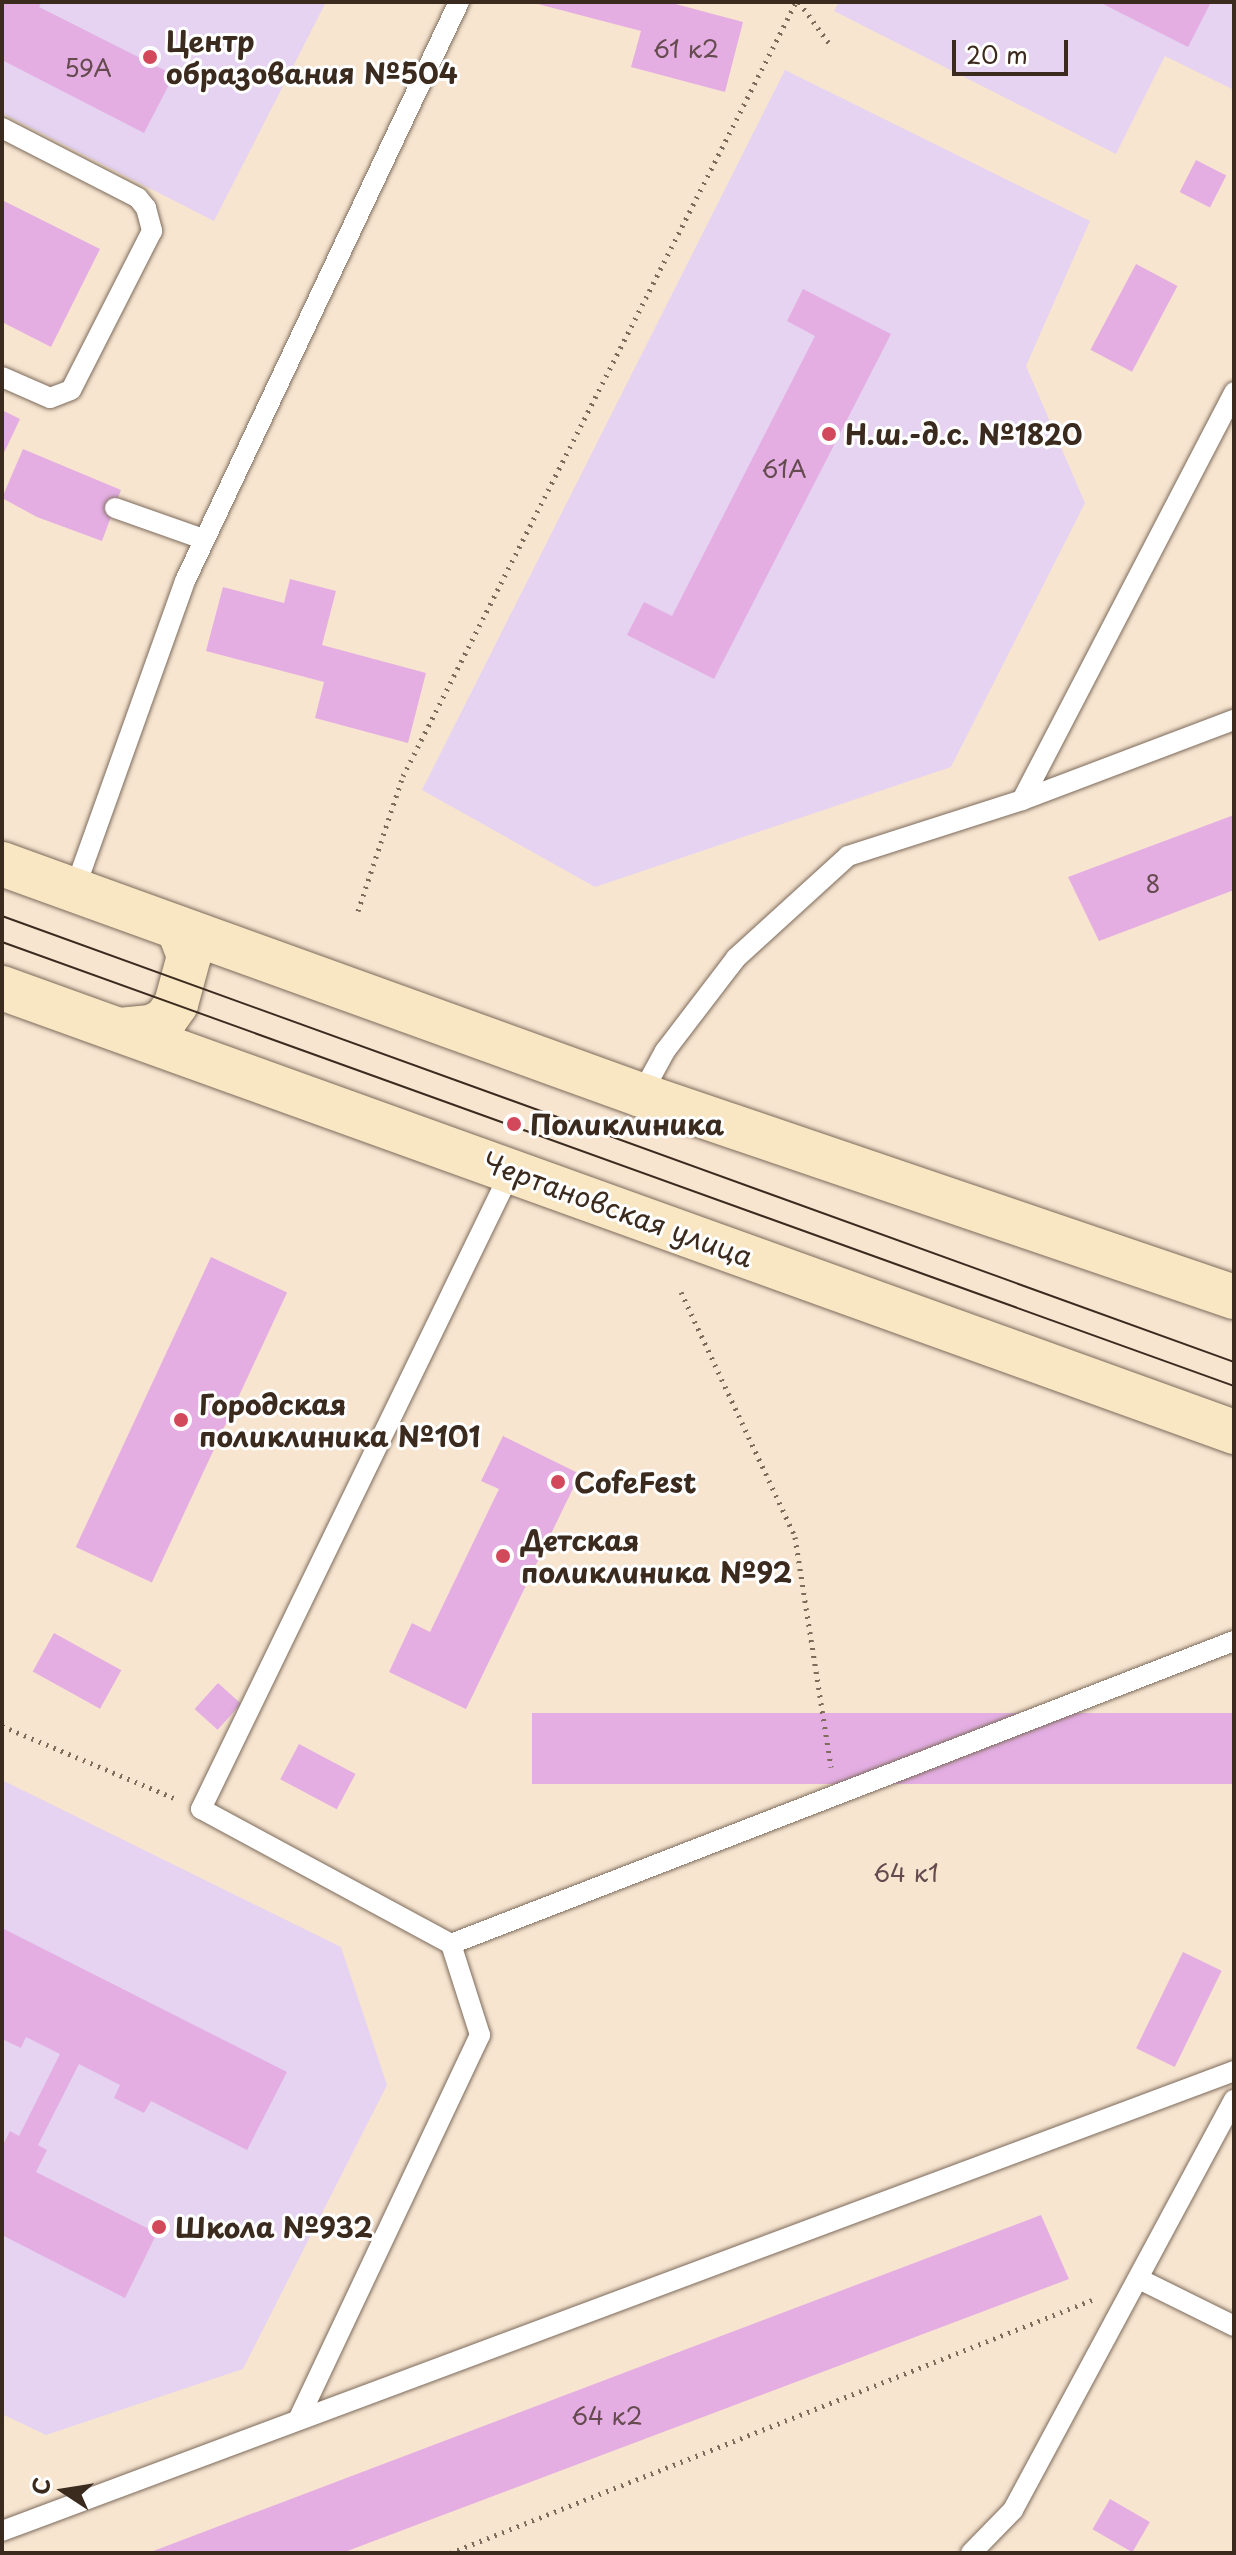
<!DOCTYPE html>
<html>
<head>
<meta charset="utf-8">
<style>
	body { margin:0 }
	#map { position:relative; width:1236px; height:2555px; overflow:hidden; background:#f7e5d0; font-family:"Playpen Sans",sans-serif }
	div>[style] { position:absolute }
	.built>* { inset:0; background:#e5d3f1 }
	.building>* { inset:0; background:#e4aee3; transform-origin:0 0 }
	.path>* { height:5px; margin-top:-2.5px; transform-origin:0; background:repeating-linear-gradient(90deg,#7d6b5c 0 2px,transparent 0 8px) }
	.roads { filter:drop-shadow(0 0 2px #7d6b5c) drop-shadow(0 0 2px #7d6b5c) }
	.lane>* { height:20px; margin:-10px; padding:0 10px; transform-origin:10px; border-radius:10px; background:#fff }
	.secondary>* { height:44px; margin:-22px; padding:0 22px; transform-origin:22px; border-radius:22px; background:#f9e7c3 }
	.tram>* { height:2px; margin:-1px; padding:0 1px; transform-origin:1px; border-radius:1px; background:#3b2a1e }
	.dots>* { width:22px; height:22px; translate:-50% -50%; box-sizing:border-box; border:4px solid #fff; border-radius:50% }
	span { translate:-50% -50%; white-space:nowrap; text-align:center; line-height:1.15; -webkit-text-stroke:6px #fff; paint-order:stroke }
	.number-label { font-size:24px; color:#654b4f }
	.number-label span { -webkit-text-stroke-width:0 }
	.poi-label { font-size:28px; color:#3b2a1e; font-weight:700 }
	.left { translate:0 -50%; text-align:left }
	.street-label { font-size:28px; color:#3b2a1e }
	.frame { position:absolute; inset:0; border:4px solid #3b2a1e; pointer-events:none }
	.north { position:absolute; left:24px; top:2451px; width:80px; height:80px; -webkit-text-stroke:6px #fff; paint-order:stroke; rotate:282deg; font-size:22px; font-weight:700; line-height:32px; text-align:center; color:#3b2a1e }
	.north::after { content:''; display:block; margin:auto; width:28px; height:36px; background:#3b2a1e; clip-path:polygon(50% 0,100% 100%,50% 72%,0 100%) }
	.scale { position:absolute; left:952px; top:40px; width:116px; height:36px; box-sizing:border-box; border:4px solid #3b2a1e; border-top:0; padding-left:10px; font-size:24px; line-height:28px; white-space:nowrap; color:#3b2a1e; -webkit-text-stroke:6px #fff; paint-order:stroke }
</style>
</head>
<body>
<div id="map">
	<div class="built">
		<i style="clip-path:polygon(2px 2px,326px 2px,214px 221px,2px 113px)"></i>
		<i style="clip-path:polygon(839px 2px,1234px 2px,1234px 90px,1165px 56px,1116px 154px,834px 11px)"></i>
		<i style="clip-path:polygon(785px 70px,1090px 221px,1026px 366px,1085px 503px,951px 767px,595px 887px,422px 790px)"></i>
		<i style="clip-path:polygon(2px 1780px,341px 1947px,387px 2085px,243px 2369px,46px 2435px,2px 2414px)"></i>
	</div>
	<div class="building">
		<i style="clip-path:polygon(2px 2px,42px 2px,39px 7px,174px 75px,144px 133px,2px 60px)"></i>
		<i style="clip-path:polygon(668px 2px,743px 22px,725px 92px,631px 67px,641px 31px,534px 3px)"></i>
		<i style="clip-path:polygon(1099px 2px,1207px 2px,1210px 4px,1188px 47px)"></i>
		<i style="left:1196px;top:160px;width:34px;height:36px;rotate:27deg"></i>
		<i style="clip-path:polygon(2px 200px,100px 249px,51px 347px,2px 322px)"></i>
		<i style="left:1136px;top:264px;width:47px;height:97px;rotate:28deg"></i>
		<i style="clip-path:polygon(803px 289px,891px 334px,714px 679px,627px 635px,644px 602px,672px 616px,815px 336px,787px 321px)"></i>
		<i style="clip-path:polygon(2px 410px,20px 419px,2px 457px)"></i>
		<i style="clip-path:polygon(23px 449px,121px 490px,102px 541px,37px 517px,2px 498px)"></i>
		<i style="clip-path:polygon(290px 579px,336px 591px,322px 645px,426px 673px,408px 743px,315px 718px,324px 682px,206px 651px,223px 587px,284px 603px)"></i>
		<i style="clip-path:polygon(1234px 815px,1234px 890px,1099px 941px,1068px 877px)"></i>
		<i style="left:211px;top:1257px;width:84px;height:320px;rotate:25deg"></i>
		<i style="clip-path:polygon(503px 1436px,580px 1474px,466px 1709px,389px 1672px,412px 1623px,430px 1632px,499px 1489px,481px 1481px)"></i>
		<i style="left:54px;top:1633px;width:77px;height:44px;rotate:29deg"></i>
		<i style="left:218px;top:1683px;width:31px;height:35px;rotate:42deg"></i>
		<i style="left:1234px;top:1713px;width:71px;height:702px;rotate:90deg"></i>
		<i style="left:299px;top:1744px;width:64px;height:40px;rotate:28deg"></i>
		<i style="clip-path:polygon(2px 1928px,287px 2072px,247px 2150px,151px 2101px,144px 2113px,114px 2098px,120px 2085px,79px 2064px,38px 2145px,47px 2150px,36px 2172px,157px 2233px,125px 2298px,2px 2235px,2px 2147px,10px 2131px,19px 2136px,60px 2054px,26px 2037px,21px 2048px,2px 2039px)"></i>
		<i style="left:1183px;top:1952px;width:43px;height:107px;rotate:26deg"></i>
		<i style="clip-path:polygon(1041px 2215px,1069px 2279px,342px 2553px,148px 2553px)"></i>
		<i style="left:1110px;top:2499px;width:46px;height:35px;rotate:30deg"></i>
	</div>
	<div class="path">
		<i style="left:799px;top:2px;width:51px;rotate:53.8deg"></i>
		<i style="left:358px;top:911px;width:142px;rotate:-71.6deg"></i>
		<i style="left:403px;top:776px;width:868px;rotate:-63.08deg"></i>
		<i style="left:681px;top:1292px;width:270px;rotate:65deg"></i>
		<i style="left:795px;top:1537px;width:233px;rotate:81.1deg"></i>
		<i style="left:2px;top:1726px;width:186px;rotate:22.7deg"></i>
		<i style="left:450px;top:2553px;width:690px;rotate:-21.51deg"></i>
	</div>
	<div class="roads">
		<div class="lane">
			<i style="left:2px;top:128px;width:153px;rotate:27.2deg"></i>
			<i style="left:138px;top:198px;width:13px;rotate:51deg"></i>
			<i style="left:146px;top:208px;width:24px;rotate:75deg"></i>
			<i style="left:152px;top:231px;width:178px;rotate:117deg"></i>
			<i style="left:71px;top:390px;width:22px;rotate:159deg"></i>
			<i style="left:50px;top:398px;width:52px;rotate:-156.4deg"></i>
			<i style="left:115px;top:508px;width:93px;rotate:19.4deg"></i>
			<i style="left:1022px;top:800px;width:227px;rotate:-20.7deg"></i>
			<i style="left:74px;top:891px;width:329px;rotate:-70.3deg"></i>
			<i style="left:185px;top:581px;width:641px;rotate:-64.68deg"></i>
			<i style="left:641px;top:1095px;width:50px;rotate:-61.4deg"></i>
			<i style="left:665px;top:1051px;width:117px;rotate:-52.6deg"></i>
			<i style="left:736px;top:958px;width:151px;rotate:-42.3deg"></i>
			<i style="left:848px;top:856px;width:183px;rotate:-17.8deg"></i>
			<i style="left:1022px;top:800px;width:460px;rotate:-62.5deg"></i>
			<i style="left:451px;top:1944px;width:840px;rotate:-21.16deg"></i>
			<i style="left:1141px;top:2280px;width:104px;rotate:26.3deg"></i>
			<i style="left:298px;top:2420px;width:426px;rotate:-64.7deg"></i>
			<i style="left:480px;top:2035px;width:96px;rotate:-107.7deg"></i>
			<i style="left:451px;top:1944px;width:284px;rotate:-151.6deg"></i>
			<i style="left:201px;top:1809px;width:709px;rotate:-64.09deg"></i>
			<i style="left:2px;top:2531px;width:1315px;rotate:-20.47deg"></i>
			<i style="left:971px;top:2553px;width:60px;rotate:-45.7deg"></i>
			<i style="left:1013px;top:2510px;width:466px;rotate:-61.7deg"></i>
		</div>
		<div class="secondary">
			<i style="left:2px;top:864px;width:679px;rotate:19.88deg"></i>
			<i style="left:641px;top:1095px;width:626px;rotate:18.81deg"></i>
			<i style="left:2px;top:988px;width:1310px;rotate:19.82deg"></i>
			<i style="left:120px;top:1030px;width:31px;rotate:-6deg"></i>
			<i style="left:151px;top:1027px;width:16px;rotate:-27deg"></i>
			<i style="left:165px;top:1020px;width:19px;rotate:-55deg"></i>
			<i style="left:176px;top:1004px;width:50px;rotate:-74.8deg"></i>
			<i style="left:189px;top:956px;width:30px;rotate:-111deg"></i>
		</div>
	</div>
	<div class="tram">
		<i style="left:2px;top:916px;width:1310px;rotate:19.9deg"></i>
		<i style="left:2px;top:942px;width:1310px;rotate:19.82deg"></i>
	</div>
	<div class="dots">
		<i style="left:150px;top:57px;background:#d1495b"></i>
		<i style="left:829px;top:434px;background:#d1495b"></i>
		<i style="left:514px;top:1124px;background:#d1495b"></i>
		<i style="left:181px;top:1420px;background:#d1495b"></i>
		<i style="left:558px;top:1482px;background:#d1495b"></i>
		<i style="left:503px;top:1556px;background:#d1495b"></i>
		<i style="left:159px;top:2227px;background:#d1495b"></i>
	</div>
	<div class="number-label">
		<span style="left:686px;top:49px">61 к2</span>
		<span style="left:88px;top:68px">59А</span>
		<span style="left:784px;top:469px">61А</span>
		<span style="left:1153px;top:884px">8</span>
		<span style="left:906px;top:1873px">64 к1</span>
		<span style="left:607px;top:2416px">64 к2</span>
	</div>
	<div class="poi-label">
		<span class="left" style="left:166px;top:57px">Центр<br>образования №504</span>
		<span class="left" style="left:845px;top:434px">Н.ш.-д.с. №1820</span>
		<span class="left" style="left:530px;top:1124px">Поликлиника</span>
		<span class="left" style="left:199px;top:1420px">Городская<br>поликлиника №101</span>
		<span class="left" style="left:574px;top:1482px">CofeFest</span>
		<span class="left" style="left:521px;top:1556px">Детская<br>поликлиника №92</span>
		<span class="left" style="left:175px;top:2227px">Школа №932</span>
	</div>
	<div class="street-label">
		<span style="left:618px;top:1209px;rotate:20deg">Чертановская улица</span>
	</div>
	<div class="frame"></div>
	<div class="north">С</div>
	<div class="scale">20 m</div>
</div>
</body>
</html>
